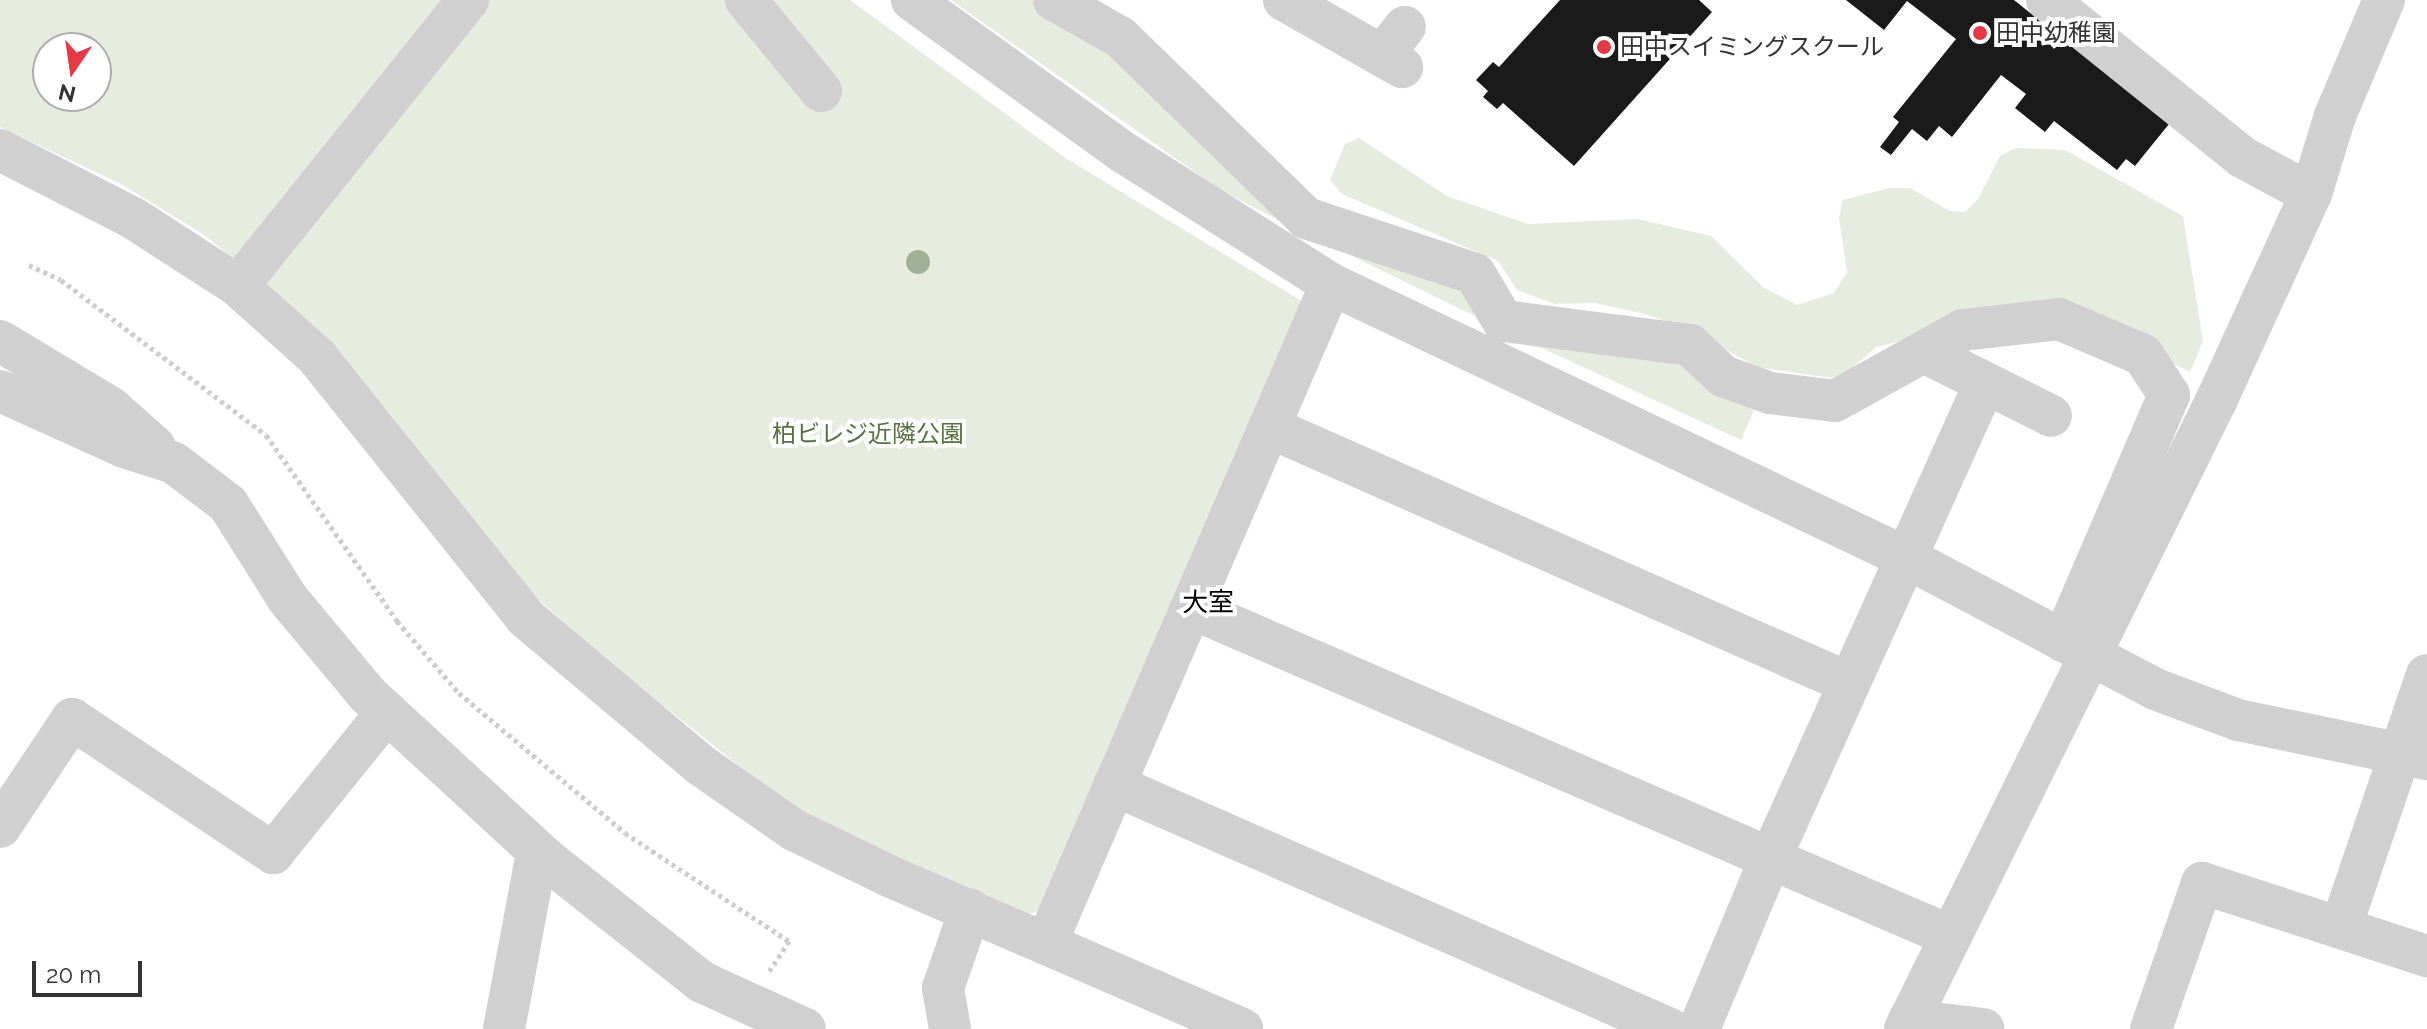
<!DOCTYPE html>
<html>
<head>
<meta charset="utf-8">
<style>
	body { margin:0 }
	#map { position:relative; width:2427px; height:1029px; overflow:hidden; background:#fff; font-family:Raleway,"Noto Sans JP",sans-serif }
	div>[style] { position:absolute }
	.green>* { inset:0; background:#e6ecdf }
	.building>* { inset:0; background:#1a1a1a }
	.path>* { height:5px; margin-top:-2.5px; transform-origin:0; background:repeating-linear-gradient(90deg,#cdcdcd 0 4px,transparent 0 8px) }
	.minor>* { height:42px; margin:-21px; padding:0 21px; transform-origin:21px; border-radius:21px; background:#d0d0d0 }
	.trees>* { width:24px; height:24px; margin:-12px; border-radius:50%; background:#a2b095 }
	.dots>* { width:22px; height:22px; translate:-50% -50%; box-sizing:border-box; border:4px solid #fff; border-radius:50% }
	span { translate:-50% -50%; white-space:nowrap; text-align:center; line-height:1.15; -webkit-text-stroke:8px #fff; paint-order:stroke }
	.poi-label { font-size:24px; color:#333 }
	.left { translate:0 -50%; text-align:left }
	.park-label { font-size:24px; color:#56703f }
	.neighbourhood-label { font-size:26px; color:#000 }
	.north { position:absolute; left:32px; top:32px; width:80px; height:80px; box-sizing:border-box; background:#fff; border:2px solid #adadad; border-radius:50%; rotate:193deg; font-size:22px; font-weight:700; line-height:32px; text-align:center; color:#333 }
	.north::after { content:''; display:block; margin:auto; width:28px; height:36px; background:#e63946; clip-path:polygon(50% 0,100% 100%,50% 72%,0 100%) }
	.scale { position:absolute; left:32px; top:961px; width:110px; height:36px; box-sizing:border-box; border:4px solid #333; border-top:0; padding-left:10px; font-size:24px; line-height:28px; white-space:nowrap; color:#333; -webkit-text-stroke:6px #fff; paint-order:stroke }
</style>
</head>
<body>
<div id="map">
	<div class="green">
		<i style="clip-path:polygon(evenodd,0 0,850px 0,1067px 159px,1305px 303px,1040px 910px,1025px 916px,862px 845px,786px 803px,611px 664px,538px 599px,460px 508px,389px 412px,273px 289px,201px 233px,121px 184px,0 127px,0 0,48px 48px,96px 48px,96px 96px,48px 96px,48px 48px)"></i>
		<i style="clip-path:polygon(951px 0,1040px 0,1113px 41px,1280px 204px,1274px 218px,1219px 189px)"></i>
		<i style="clip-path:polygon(1359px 138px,1447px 196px,1528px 224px,1638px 219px,1711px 236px,1763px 287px,1797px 305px,1834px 293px,1847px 272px,1839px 218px,1843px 200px,1889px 188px,1910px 188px,1950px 211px,1965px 212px,1978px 199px,2000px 156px,2016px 148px,2065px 150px,2183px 216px,2203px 341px,2190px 372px,2053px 304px,1876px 347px,1846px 374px,1831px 378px,1757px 367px,1687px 328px,1645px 314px,1595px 303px,1555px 304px,1517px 290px,1498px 261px,1342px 194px,1330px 180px,1345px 144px)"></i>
		<i style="clip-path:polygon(1315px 238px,1470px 280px,1485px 321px)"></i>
		<i style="clip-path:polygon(1516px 336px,1686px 355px,1759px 399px,1741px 440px)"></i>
	</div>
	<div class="building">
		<i style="clip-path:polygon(1560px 0,1699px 0,1712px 12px,1574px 166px,1503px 103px,1497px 109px,1483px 97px,1488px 91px,1476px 80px,1493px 62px,1499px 67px)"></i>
		<i style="clip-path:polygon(1846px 0,2014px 0,2169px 124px,2135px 166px,2126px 159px,2117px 170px,2054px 121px,2045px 132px,2015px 108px,2026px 94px,2001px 75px,1952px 137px,1939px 126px,1927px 141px,1912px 129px,1891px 155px,1880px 147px,1899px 122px,1893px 117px,1956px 39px,1907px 1px,1884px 30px)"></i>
	</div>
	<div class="path">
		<i style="left:29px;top:265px;width:35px;rotate:25deg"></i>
		<i style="left:61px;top:280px;width:257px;rotate:37.1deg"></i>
		<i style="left:266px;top:435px;width:228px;rotate:54.8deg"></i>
		<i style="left:397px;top:621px;width:95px;rotate:49.3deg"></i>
		<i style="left:459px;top:693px;width:217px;rotate:40.1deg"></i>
		<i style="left:625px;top:833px;width:196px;rotate:33.4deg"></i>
		<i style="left:789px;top:941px;width:37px;rotate:123deg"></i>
	</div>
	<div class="minor">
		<i style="left:746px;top:0;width:118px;rotate:50.5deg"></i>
		<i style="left:912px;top:0;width:260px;rotate:35.8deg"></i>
		<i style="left:1123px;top:152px;width:246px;rotate:32.4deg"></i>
		<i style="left:1331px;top:284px;width:636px;rotate:25.44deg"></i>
		<i style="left:1905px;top:557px;width:283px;rotate:27.8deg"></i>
		<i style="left:2155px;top:689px;width:89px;rotate:20.5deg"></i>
		<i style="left:2238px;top:720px;width:193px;rotate:11.7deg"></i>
		<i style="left:1054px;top:0;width:76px;rotate:29.3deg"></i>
		<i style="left:1120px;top:37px;width:260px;rotate:44.2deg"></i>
		<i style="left:1306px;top:218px;width:178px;rotate:18.3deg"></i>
		<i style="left:1475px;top:274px;width:55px;rotate:59.2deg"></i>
		<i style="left:1503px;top:321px;width:189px;rotate:7.3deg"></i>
		<i style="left:1690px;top:345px;width:45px;rotate:43.2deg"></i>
		<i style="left:1723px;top:376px;width:50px;rotate:19.9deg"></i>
		<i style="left:1770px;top:393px;width:65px;rotate:7deg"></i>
		<i style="left:1835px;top:401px;width:146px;rotate:-29deg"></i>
		<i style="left:1963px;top:330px;width:97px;rotate:-6.5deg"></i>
		<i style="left:2059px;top:319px;width:91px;rotate:23.2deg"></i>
		<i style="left:2143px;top:355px;width:48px;rotate:57deg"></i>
		<i style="left:2169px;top:395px;width:268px;rotate:113.3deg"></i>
		<i style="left:1284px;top:0;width:136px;rotate:29.6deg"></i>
		<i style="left:2047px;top:0;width:250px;rotate:38.8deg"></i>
		<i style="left:2242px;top:157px;width:78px;rotate:28.2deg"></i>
		<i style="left:1382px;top:56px;width:37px;rotate:-52deg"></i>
		<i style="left:0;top:150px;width:149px;rotate:27.1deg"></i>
		<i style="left:133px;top:218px;width:125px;rotate:32.9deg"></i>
		<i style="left:238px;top:286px;width:106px;rotate:41.9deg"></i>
		<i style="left:317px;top:357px;width:334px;rotate:51.3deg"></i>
		<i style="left:526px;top:618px;width:230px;rotate:40.1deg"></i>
		<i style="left:702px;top:766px;width:112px;rotate:34.8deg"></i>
		<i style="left:794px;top:830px;width:106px;rotate:25.8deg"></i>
		<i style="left:889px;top:876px;width:385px;rotate:23.4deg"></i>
		<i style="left:238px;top:286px;width:367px;rotate:-51.2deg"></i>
		<i style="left:0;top:341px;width:128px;rotate:31deg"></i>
		<i style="left:110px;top:407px;width:60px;rotate:41.6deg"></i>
		<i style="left:1924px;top:352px;width:142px;rotate:26.7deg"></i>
		<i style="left:0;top:391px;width:136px;rotate:24.3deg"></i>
		<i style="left:124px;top:447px;width:52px;rotate:17.7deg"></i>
		<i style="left:174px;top:463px;width:68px;rotate:37.2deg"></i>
		<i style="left:228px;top:504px;width:112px;rotate:57.7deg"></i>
		<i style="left:288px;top:599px;width:125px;rotate:50.2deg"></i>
		<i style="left:368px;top:695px;width:241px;rotate:42.6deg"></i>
		<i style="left:545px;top:858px;width:200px;rotate:38.3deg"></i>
		<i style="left:702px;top:982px;width:113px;rotate:24.5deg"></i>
		<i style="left:1269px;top:427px;width:634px;rotate:23.82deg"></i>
		<i style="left:1191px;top:608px;width:825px;rotate:23.36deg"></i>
		<i style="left:1114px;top:785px;width:607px;rotate:23.69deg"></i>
		<i style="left:0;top:827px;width:130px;rotate:-56.3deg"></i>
		<i style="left:72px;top:719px;width:242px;rotate:33.7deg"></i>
		<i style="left:273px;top:853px;width:181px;rotate:-51deg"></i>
		<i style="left:2341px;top:927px;width:266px;rotate:-71.2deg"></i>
		<i style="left:1046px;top:944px;width:719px;rotate:-66.64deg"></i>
		<i style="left:1909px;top:1020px;width:75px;rotate:6.9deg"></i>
		<i style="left:504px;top:1029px;width:164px;rotate:-79.4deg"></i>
		<i style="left:534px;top:868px;width:15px;rotate:-42deg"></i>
		<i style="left:950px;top:1029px;width:42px;rotate:-99.7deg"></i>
		<i style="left:943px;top:988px;width:83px;rotate:-70.9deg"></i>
		<i style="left:1699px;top:1029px;width:186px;rotate:-67.3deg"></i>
		<i style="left:1771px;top:857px;width:520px;rotate:-65.7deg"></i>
		<i style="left:1905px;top:1029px;width:703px;rotate:-63.65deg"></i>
		<i style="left:2217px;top:399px;width:226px;rotate:-65.4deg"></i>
		<i style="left:2311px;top:194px;width:82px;rotate:-72.9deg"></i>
		<i style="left:2335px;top:116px;width:126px;rotate:-67.1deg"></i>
		<i style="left:2151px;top:1029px;width:155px;rotate:-70.7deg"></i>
		<i style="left:2202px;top:883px;width:237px;rotate:18deg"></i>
	</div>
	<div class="trees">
		<i style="left:918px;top:262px"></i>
	</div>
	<div class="dots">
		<i style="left:1980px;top:33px;background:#e63946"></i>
		<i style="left:1604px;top:47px;background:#e63946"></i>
	</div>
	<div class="poi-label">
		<span class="left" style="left:1996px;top:33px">田中幼稚園</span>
		<span class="left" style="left:1620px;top:47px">田中スイミングスクール</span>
	</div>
	<div class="park-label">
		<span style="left:868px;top:434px">柏ビレジ近隣公園</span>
	</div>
	<div class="neighbourhood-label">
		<span style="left:1208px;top:603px">大室</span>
	</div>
	<div class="north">N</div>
	<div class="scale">20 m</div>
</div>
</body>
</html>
